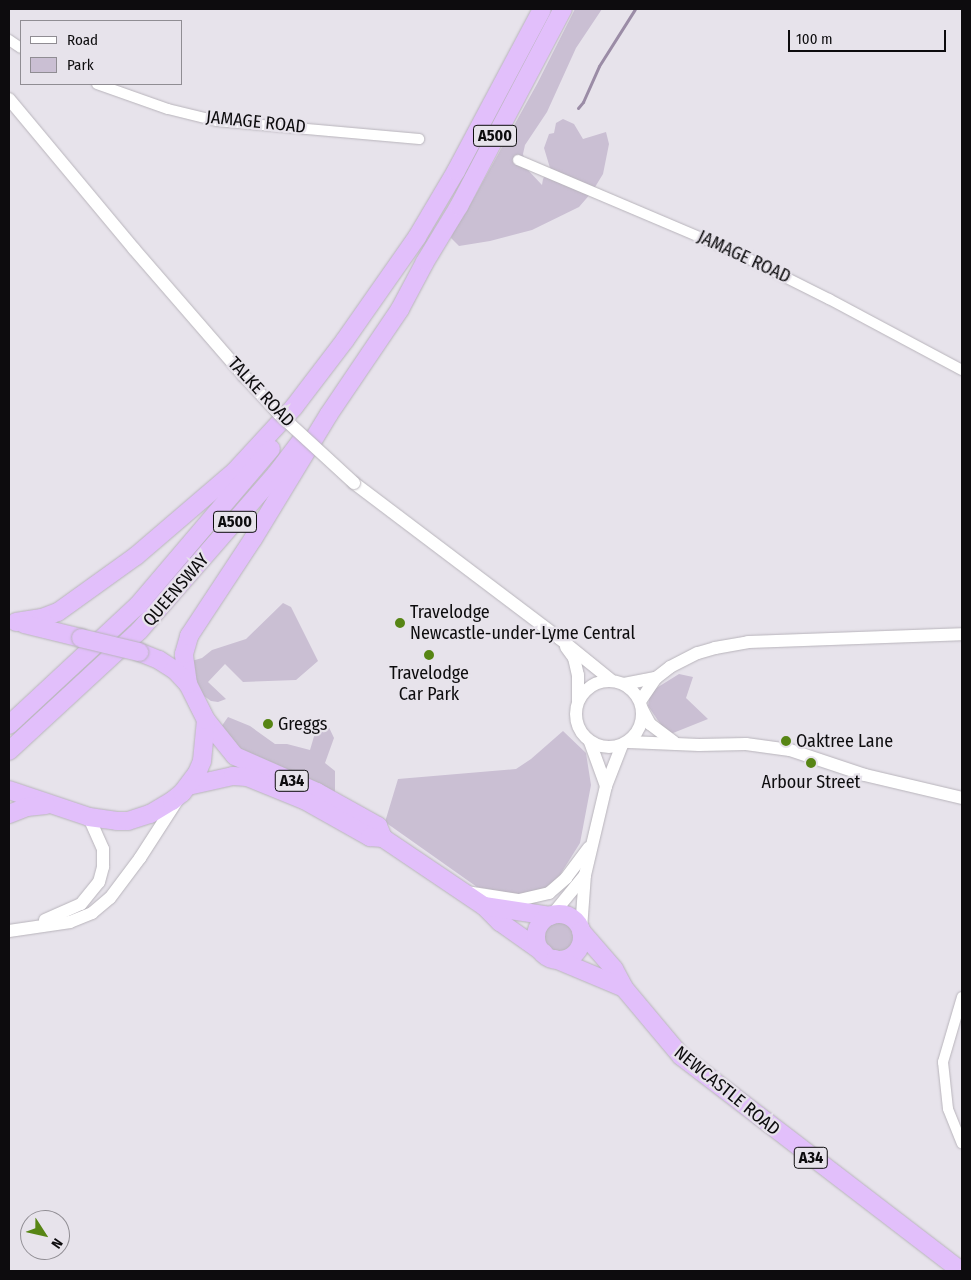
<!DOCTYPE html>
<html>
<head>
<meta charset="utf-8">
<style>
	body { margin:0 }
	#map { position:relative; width:971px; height:1280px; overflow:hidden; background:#e7e3eb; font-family:"Fira Sans Condensed",sans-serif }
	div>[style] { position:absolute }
	.green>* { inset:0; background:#cabfd3 }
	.round { border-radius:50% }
	.stream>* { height:3px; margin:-1.5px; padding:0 1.5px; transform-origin:1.5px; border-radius:1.5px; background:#9b8ca6 }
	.roads { filter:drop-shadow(0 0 1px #b8b4bb) drop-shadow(0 0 1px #b8b4bb) }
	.minor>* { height:10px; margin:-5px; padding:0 5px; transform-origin:5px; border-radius:5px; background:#fff }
	.tertiary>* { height:12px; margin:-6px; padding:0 6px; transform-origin:6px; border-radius:6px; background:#fff }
	.tertiary>.ring { margin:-6px; padding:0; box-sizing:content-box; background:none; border:12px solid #fff; border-radius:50% }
	.trunk>* { height:18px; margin:-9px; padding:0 9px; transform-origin:9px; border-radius:9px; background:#e2bffb }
	.trunk>.ring { margin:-9px; padding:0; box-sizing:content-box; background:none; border:18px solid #e2bffb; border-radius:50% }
	.bridges { filter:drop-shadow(0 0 1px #b8b4bb) drop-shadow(0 0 1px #b8b4bb) }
	.tertiary-bridge>* { height:12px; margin:-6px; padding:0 6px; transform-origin:6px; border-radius:6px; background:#fff }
	.trunk-bridge>* { height:18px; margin:-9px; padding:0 9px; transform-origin:9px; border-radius:9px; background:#e2bffb }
	.dots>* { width:14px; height:14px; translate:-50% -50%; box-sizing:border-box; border:2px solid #e7e3eb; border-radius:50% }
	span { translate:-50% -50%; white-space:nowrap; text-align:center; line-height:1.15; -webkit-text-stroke:4.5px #e7e3eb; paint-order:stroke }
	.shield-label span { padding:1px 4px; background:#e7e3eb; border:1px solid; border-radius:4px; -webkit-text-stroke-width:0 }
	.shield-label { font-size:16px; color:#0d0c0e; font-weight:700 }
	.street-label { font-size:18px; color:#0d0c0e }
	.poi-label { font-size:18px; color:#0d0c0e }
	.left { translate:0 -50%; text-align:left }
	.frame { position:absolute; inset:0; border:10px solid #0d0c0e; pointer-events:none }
	.legend { position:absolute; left:20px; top:20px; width:162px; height:65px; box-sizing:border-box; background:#e7e3eb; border:1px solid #908d93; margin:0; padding:6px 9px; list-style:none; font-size:15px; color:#0d0c0e }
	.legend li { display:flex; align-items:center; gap:10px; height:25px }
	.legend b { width:25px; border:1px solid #908d93 }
	.north { position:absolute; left:20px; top:1210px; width:50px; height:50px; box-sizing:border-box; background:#e7e3eb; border:1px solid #908d93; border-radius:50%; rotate:125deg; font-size:14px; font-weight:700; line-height:20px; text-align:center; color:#0d0c0e }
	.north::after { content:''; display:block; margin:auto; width:18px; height:22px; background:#578514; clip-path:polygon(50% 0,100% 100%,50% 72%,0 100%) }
	.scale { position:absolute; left:788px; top:30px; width:158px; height:22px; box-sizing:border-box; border:2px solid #0d0c0e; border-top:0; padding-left:6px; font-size:15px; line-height:18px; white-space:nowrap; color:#0d0c0e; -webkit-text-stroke:4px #e7e3eb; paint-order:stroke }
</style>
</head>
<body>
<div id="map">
	<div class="green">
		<i style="clip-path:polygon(575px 9px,602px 9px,576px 48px,547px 112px,525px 145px,523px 154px,526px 168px,542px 185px,543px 179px,550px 168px,544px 148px,549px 134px,554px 133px,556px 123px,563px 119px,574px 124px,583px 139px,606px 132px,609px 144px,603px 174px,592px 192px,579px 207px,532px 230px,490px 241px,459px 246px,451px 238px,452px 233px,471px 203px,537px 84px)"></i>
		<i style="clip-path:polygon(283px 603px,291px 607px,318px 661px,296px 680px,243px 682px,225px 664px,208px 682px,226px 699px,218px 702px,211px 701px,204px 696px,193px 681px,188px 662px,202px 658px,212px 650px,246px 639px)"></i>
		<i style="clip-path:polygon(679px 674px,693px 677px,686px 698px,708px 719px,668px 735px,648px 706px,650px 692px)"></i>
		<i style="clip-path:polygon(228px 717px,250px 726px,275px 744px,287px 744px,310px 750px,315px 733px,325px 719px,334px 738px,325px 763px,335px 771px,335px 795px,234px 746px,221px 727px)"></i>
		<i style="clip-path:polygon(563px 731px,586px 753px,591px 785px,580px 843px,560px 875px,546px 888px,519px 895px,477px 887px,385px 822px,398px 779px,516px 769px,531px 759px)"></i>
		<i class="round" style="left:544px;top:921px;width:30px;height:30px"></i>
	</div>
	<div class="stream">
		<i style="left:578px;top:108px;width:8px;rotate:-50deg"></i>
		<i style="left:583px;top:102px;width:39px;rotate:-66deg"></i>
		<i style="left:599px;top:66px;width:67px;rotate:-57.7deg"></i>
	</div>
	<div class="roads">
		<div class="minor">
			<i style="left:9px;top:40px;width:14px;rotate:34deg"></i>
			<i style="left:97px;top:84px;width:75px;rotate:19.4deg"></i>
			<i style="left:168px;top:109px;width:50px;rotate:13.8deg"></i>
			<i style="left:217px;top:121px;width:203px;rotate:5.1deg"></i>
			<i style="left:518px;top:160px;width:240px;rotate:23deg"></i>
			<i style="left:739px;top:254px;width:101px;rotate:26.6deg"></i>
			<i style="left:829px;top:299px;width:151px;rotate:28.1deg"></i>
			<i style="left:962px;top:997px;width:68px;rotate:106.3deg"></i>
			<i style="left:943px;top:1062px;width:47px;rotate:83.9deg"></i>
			<i style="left:948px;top:1109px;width:37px;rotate:68deg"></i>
		</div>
		<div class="tertiary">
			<i style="left:9px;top:99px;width:195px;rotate:50.2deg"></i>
			<i style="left:134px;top:249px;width:168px;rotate:49.1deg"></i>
			<i style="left:354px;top:483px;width:257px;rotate:37.1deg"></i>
			<i style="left:559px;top:638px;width:67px;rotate:38.9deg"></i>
			<i style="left:566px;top:647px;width:14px;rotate:54deg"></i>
			<i style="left:574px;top:658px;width:17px;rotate:77deg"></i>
			<i style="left:578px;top:675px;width:26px;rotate:90deg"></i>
			<i class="ring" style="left:576px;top:681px;width:54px;height:54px"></i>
			<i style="left:624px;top:684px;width:33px;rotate:-11deg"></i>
			<i style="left:641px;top:700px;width:27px;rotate:-56deg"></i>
			<i style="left:656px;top:678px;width:18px;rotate:-38deg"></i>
			<i style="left:670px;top:667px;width:31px;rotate:-27deg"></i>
			<i style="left:698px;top:653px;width:18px;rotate:-16deg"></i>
			<i style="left:715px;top:648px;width:34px;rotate:-10deg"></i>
			<i style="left:748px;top:642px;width:214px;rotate:-2.1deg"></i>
			<i style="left:642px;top:709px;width:17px;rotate:62deg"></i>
			<i style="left:650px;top:724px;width:30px;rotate:37deg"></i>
			<i style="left:590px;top:742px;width:47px;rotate:70deg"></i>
			<i style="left:629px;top:742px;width:70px;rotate:2.5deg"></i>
			<i style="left:699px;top:745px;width:47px;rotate:-1.2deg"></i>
			<i style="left:746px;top:744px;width:44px;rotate:7.8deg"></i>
			<i style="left:790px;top:750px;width:79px;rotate:18.4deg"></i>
			<i style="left:865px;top:775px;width:100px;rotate:13.3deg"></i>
			<i style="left:466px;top:892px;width:54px;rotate:8.6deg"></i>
			<i style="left:519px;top:900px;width:31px;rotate:-13deg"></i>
			<i style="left:549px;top:893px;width:23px;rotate:-41deg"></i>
			<i style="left:566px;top:878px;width:38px;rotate:-53deg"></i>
			<i style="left:552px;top:915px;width:52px;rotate:-50.5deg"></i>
			<i style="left:45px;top:920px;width:39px;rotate:-24deg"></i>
			<i style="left:81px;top:904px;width:28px;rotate:-51deg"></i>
			<i style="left:99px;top:882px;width:16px;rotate:-75deg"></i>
			<i style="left:103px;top:867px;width:18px;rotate:-90deg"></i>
			<i style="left:103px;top:849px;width:35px;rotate:-114deg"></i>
			<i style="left:581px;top:929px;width:54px;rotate:-85.8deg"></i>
			<i style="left:585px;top:875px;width:91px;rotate:-76.7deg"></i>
			<i style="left:606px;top:786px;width:44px;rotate:-68.7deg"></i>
			<i style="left:9px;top:931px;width:62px;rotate:-8.4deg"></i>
			<i style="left:70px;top:922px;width:24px;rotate:-22deg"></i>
			<i style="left:92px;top:913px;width:23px;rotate:-40deg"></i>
			<i style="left:110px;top:898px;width:50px;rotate:-53.1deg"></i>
			<i style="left:140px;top:858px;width:70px;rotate:-57.2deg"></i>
		</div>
		<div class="trunk">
			<i style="left:16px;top:622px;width:26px;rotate:-9deg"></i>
			<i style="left:42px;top:618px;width:17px;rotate:-21deg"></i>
			<i style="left:58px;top:612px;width:96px;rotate:-35.7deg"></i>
			<i style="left:136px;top:556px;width:130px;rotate:-40.6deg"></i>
			<i style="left:235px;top:471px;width:87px;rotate:-47.3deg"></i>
			<i style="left:294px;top:407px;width:84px;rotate:-52.7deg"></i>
			<i style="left:345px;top:340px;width:126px;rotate:-55deg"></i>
			<i style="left:417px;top:237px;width:77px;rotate:-59.4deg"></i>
			<i style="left:456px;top:171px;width:183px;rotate:-62deg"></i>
			<i style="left:24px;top:624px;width:59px;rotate:13.8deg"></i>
			<i style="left:188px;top:684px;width:30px;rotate:-98deg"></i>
			<i style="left:184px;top:654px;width:19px;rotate:-74deg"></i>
			<i style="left:189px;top:636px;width:116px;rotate:-56.6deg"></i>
			<i style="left:253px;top:539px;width:146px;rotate:-58.7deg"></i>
			<i style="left:329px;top:414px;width:127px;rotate:-55.9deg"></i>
			<i style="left:400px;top:309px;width:53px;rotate:-62deg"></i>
			<i style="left:425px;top:262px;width:66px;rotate:-58.7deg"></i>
			<i style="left:459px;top:206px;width:223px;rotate:-62.2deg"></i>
			<i style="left:206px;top:720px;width:46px;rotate:51.1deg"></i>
			<i style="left:235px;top:756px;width:90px;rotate:23.7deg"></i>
			<i style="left:317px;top:792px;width:70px;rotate:29.1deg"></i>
			<i style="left:378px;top:826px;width:13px;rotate:67deg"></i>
			<i style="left:383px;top:838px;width:122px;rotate:34deg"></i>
			<i style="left:484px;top:906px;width:23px;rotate:45deg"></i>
			<i style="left:500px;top:922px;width:54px;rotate:35.2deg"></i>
			<i style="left:9px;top:725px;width:176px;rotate:-42.9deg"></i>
			<i style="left:138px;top:605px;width:205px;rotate:-49.6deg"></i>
			<i style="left:9px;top:751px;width:177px;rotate:-42.7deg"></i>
			<i style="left:139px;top:631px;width:208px;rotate:-48.9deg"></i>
			<i style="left:276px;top:474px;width:41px;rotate:-52.9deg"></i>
			<i style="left:188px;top:786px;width:46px;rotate:-12.5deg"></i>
			<i style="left:233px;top:776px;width:14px;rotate:4deg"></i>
			<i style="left:247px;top:777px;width:61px;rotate:22deg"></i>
			<i style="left:304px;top:800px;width:76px;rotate:29.3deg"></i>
			<i style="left:370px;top:837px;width:13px;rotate:4deg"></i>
			<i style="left:9px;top:790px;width:84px;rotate:18.6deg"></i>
			<i style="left:89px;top:817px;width:28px;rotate:8deg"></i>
			<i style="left:117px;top:821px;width:11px"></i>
			<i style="left:128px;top:821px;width:23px;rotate:-18deg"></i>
			<i style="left:150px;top:814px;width:26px;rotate:-31deg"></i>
			<i style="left:172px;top:801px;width:13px;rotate:-39deg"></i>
			<i style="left:182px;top:793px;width:25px;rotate:-53deg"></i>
			<i style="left:197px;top:773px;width:13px;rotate:-67deg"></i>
			<i style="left:202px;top:761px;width:41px;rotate:-84.4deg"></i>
			<i style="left:206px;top:720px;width:40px;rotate:-116.6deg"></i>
			<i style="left:188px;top:684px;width:18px;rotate:-133deg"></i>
			<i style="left:176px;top:671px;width:20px;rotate:-147deg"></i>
			<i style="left:159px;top:660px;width:22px;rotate:-158deg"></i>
			<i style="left:9px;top:814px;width:19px;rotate:-21deg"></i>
			<i style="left:27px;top:807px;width:19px;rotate:-6deg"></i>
			<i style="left:484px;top:906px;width:67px;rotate:8.6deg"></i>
			<i class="ring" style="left:536px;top:914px;width:28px;height:28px"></i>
			<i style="left:581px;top:931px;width:50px;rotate:49deg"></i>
			<i style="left:614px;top:969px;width:21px;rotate:62deg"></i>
			<i style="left:624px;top:988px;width:89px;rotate:50deg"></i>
			<i style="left:681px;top:1056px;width:353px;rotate:37.5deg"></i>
			<i style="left:555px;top:959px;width:75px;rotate:22.8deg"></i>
		</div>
	</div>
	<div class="bridges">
		<div class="tertiary-bridge">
			<i style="left:244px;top:376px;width:52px;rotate:47.4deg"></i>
			<i style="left:279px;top:414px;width:102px;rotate:42.6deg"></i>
		</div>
		<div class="trunk-bridge">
			<i style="left:81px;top:638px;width:60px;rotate:13.6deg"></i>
		</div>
	</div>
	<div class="dots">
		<i style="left:400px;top:623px;background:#578514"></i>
		<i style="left:429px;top:655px;background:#578514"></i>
		<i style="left:268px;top:724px;background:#578514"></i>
		<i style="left:786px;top:741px;background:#578514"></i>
		<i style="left:811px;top:763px;background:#578514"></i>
	</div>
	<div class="shield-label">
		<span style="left:495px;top:136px">A500</span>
		<span style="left:235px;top:522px">A500</span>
		<span style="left:292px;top:781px">A34</span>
		<span style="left:811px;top:1158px">A34</span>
	</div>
	<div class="street-label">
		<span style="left:256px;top:122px;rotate:6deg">JAMAGE ROAD</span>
		<span style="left:744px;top:257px;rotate:25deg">JAMAGE ROAD</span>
		<span style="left:261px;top:392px;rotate:47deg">TALKE ROAD</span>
		<span style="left:176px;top:590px;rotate:-49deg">QUEENSWAY</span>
		<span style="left:727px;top:1091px;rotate:39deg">NEWCASTLE ROAD</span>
	</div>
	<div class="poi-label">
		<span class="left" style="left:410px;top:623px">Travelodge<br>Newcastle-under-Lyme Central</span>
		<span style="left:429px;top:684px">Travelodge<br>Car Park</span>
		<span class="left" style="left:278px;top:724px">Greggs</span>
		<span class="left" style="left:796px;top:741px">Oaktree Lane</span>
		<span style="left:811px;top:782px">Arbour Street</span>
	</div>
	<div class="frame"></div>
	<ul class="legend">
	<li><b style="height:6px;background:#fff"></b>Road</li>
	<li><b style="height:14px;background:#cabfd3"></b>Park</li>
	</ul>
	<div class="north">N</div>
	<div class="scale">100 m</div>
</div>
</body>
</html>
